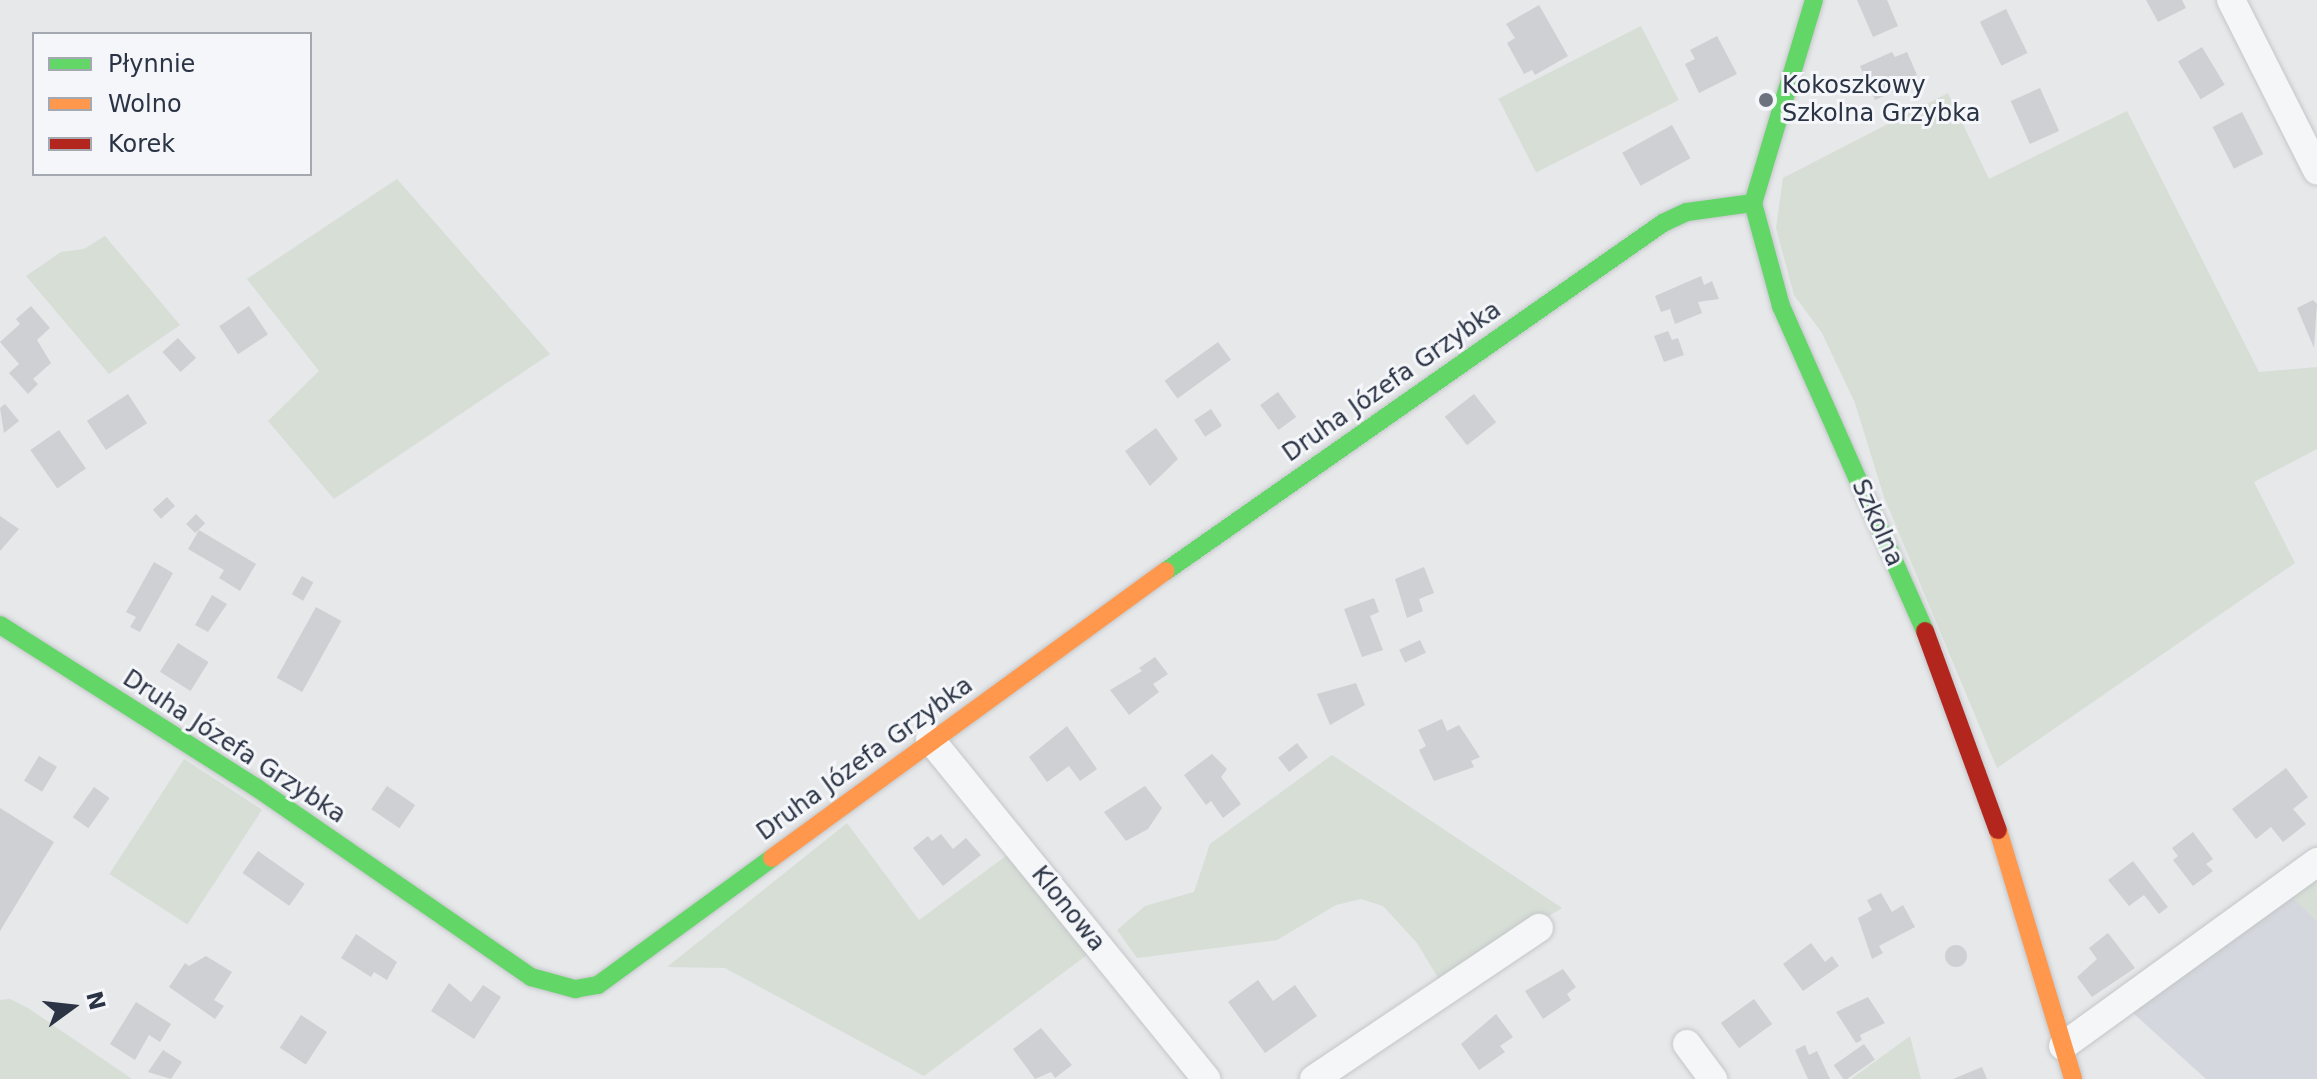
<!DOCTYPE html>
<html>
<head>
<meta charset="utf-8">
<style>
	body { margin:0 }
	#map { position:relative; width:2317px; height:1079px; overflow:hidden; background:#e6e8ea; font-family:"DejaVu Sans",sans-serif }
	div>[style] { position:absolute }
	.built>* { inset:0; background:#d4d7dd }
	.green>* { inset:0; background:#d6ded6; transform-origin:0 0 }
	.building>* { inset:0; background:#ced0d3; transform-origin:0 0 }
	.round { border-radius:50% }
	.roads { filter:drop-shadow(0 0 2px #c4c6c8) drop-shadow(0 0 2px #c4c6c8) }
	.street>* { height:28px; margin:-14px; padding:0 14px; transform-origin:14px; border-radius:14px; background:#f5f6f7 }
	.fast>* { height:18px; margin:-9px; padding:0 9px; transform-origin:9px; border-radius:9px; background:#63d668 }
	.slow>* { height:18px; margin:-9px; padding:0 9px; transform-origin:9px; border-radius:9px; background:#ff974d }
	.jam>* { height:18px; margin:-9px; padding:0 9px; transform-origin:9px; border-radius:9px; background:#b3261e }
	.dots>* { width:22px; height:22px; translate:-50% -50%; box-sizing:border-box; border:4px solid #f4f6f9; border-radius:50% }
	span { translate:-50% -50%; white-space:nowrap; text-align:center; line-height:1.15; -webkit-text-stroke:6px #f4f6f9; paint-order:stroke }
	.poi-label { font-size:24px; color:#2b3445 }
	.left { translate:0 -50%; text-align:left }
	.street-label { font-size:24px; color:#2b3445 }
	.legend { position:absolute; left:32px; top:32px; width:280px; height:144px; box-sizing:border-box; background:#f4f6f9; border:2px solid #a4a8b1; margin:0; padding:10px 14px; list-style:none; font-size:24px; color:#2b3445 }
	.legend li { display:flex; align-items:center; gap:16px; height:40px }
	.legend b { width:40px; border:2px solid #a4a8b1 }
	.north { position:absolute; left:32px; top:967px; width:80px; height:80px; -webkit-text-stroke:6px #f4f6f9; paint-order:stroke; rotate:75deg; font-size:22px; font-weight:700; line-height:32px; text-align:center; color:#2b3445 }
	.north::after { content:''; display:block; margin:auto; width:28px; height:36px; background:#2b3445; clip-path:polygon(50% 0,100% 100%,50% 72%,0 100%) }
</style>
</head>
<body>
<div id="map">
	<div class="built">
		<i style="clip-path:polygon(2289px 894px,2317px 921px,2317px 1079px,2206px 1079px,2133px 1013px)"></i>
	</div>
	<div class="green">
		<i style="left:1641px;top:26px;width:83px;height:160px;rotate:63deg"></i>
		<i style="clip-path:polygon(1948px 93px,1989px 179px,2127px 111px,2259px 372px,2317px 367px,2317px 449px,2254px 482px,2295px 563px,1997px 768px,1884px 497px,1855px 403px,1822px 333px,1794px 295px,1776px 228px,1783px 178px)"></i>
		<i style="clip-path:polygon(397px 179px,550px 354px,334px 499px,268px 421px,319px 371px,247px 279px)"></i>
		<i style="clip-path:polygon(105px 236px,180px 325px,109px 374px,26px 276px,61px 252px,84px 249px)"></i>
		<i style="clip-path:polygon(1332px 755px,1562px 908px,1440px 981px,1417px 943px,1383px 906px,1361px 899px,1336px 905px,1277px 940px,1137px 958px,1117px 930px,1145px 906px,1194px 892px,1210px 844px)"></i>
		<i style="left:184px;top:759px;width:93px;height:137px;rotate:33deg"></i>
		<i style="clip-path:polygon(847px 823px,919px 920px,1010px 853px,1091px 952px,924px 1076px,725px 968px,667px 967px)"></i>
		<i style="clip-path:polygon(2317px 872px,2317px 921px,2289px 894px)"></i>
		<i style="clip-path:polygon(10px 999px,28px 1008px,132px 1079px,0 1079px,0 1000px)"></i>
		<i style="clip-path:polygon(1910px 1036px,1921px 1079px,1851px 1079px)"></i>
	</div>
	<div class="building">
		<i style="clip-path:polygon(1857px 0,1887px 0,1898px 26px,1873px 37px)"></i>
		<i style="clip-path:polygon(2146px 0,2182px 0,2186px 8px,2158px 22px)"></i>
		<i style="clip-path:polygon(1539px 5px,1568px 56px,1535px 75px,1532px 70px,1524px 74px,1507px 43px,1515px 38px,1506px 24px)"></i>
		<i style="left:2006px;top:9px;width:49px;height:29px;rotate:64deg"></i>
		<i style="clip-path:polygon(1717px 36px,1737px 74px,1699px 93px,1685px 64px,1695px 59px,1690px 50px)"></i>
		<i style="left:2202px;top:47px;width:44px;height:28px;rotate:59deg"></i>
		<i style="clip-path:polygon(1892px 52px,1895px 57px,1907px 52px,1917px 75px,1905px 81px,1907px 86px,1875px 100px,1860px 66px)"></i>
		<i style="left:2040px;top:88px;width:47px;height:32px;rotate:66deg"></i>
		<i style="left:2242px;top:112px;width:47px;height:33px;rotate:63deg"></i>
		<i style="left:1672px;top:125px;width:38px;height:57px;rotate:61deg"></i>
		<i style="clip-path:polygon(1701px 276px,1704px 285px,1712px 281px,1719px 299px,1698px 302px,1702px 313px,1675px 324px,1670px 309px,1661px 312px,1655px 296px)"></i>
		<i style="clip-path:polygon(2313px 300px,2317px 304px,2314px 348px,2297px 308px)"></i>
		<i style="clip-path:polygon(31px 306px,50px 328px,37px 340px,51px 363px,33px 379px,38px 384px,28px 394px,9px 373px,19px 364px,0 342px,20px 324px,16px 319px)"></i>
		<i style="left:249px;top:306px;width:34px;height:36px;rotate:56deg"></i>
		<i style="clip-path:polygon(1668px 331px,1672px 340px,1678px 338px,1684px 355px,1664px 362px,1654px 336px)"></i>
		<i style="left:178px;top:338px;width:27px;height:21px;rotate:48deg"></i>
		<i style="left:1218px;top:342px;width:22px;height:66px;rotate:54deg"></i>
		<i style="left:1278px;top:392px;width:31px;height:22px;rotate:54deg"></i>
		<i style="left:128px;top:394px;width:35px;height:49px;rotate:57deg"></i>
		<i style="left:1474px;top:394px;width:36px;height:37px;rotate:52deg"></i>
		<i style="clip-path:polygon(5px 404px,19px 421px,4px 433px,0 408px)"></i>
		<i style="left:1211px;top:409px;width:20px;height:20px;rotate:57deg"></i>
		<i style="clip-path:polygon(1156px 428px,1178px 459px,1150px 486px,1125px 451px)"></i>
		<i style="left:59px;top:430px;width:47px;height:35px;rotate:55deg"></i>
		<i style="left:167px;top:497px;width:12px;height:19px;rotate:48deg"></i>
		<i style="left:196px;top:514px;width:13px;height:14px;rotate:45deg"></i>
		<i style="clip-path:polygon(0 516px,19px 529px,0 551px)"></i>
		<i style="clip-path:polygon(199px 530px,256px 564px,240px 591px,219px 578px,224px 570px,188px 549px)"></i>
		<i style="clip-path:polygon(154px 562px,173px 573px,140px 632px,130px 627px,136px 617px,126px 612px)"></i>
		<i style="clip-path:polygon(1424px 567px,1434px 593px,1419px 599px,1423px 611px,1407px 618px,1395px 579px)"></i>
		<i style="left:302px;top:576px;width:13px;height:21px;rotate:29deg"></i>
		<i style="clip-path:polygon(212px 595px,227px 604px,208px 632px,195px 625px)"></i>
		<i style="clip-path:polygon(1374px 598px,1379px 612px,1370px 616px,1383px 650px,1362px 657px,1344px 609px)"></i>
		<i style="left:316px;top:607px;width:29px;height:81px;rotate:29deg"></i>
		<i style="left:1420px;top:640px;width:14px;height:23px;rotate:65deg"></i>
		<i style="left:178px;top:643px;width:36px;height:34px;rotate:32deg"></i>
		<i style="clip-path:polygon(1155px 657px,1168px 674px,1153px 684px,1159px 692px,1129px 715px,1110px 690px,1142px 671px,1139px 668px)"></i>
		<i style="clip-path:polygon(1356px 683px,1365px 705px,1330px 725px,1317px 694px)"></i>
		<i style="clip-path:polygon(1442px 719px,1447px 731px,1459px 725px,1480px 757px,1471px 761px,1474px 767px,1434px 781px,1419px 750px,1426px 746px,1418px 730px)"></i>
		<i style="clip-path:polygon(1067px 726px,1097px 769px,1080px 781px,1069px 766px,1047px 782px,1029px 757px)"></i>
		<i style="left:1297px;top:743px;width:18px;height:24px;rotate:52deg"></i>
		<i style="clip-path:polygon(1212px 754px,1227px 769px,1221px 777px,1241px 804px,1223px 818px,1211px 801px,1206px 805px,1184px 775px)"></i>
		<i style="left:39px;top:756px;width:21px;height:29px;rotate:31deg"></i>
		<i style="clip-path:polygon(2286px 768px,2308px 797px,2293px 809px,2306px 824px,2283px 842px,2271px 827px,2256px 839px,2232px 809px)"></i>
		<i style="left:387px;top:786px;width:34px;height:28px;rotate:34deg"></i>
		<i style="clip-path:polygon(1145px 786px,1162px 808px,1148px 829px,1126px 841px,1104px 812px)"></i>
		<i style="left:94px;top:787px;width:19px;height:37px;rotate:35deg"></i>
		<i style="clip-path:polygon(0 808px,54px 842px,0 931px)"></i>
		<i style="clip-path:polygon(2193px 832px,2213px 859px,2206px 864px,2213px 871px,2193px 886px,2173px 860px,2178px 856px,2172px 848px)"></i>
		<i style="clip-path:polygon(941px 834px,953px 849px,966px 838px,981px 855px,943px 886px,913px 848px,928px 836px,932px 841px)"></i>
		<i style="left:258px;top:851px;width:57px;height:27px;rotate:35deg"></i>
		<i style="clip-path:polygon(2133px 861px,2168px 907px,2159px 914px,2144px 895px,2129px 906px,2108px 880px)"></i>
		<i style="clip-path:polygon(1881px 893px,1892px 912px,1903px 905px,1915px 927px,1879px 946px,1883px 953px,1872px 959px,1858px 918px,1872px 910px,1867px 900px)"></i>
		<i style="clip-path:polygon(2108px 933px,2135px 968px,2092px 997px,2077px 977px,2097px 959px,2089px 948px)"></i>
		<i style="clip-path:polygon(356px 934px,397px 962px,387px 980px,374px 972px,371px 977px,341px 958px)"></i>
		<i style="clip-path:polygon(1811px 943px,1825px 962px,1832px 956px,1839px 966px,1803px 991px,1783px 964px)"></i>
		<i class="round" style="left:1945px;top:945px;width:22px;height:22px"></i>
		<i style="clip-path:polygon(206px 956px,232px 972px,214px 1000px,224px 1006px,215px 1019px,169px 987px,185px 963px,189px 966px)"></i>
		<i style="clip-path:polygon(1563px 969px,1576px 987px,1567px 994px,1571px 1000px,1543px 1019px,1525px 991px)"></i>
		<i style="clip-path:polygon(1258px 980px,1273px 1001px,1295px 985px,1317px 1016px,1265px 1053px,1228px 1002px)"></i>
		<i style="clip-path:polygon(449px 983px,471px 1002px,483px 985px,501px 997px,474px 1039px,431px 1011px)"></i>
		<i style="clip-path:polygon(1868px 997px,1885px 1023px,1860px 1035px,1862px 1040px,1856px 1043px,1836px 1012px)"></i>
		<i style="left:1754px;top:999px;width:31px;height:41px;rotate:54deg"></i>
		<i style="clip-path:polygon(136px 1002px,171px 1024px,160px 1042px,149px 1035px,135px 1060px,110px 1044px)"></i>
		<i style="clip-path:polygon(1496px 1014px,1513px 1037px,1500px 1046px,1505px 1052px,1479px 1070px,1461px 1044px)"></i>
		<i style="left:301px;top:1015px;width:31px;height:39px;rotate:33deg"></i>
		<i style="clip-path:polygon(1041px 1028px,1072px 1065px,1055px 1078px,1051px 1072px,1035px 1079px,1013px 1049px)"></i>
		<i style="left:1864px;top:1044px;width:19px;height:37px;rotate:55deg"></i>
		<i style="clip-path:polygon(1805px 1045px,1809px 1055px,1817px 1051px,1830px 1079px,1808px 1079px,1795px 1050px)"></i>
		<i style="clip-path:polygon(163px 1050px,182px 1062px,171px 1079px,148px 1072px)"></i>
		<i style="clip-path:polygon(1982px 1067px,1987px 1079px,1953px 1079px)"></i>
	</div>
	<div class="roads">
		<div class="street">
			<i style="left:2231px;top:0;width:191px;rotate:63.2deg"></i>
			<i style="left:930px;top:739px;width:438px;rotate:50.9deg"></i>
			<i style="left:1687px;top:1044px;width:44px;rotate:53.4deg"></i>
			<i style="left:2063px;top:1046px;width:314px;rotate:-35.9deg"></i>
			<i style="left:1314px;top:1079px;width:271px;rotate:-33.9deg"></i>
		</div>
		<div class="fast">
			<i style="left:1814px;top:0;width:212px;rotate:106.7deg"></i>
			<i style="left:1753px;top:203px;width:107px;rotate:74.8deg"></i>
			<i style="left:1781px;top:306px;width:355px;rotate:66.1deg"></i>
			<i style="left:1166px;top:571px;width:607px;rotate:-35deg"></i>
			<i style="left:1663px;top:223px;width:26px;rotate:-25deg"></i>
			<i style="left:1687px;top:212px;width:67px;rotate:-7.8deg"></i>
			<i style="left:0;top:625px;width:304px;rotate:32.4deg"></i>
			<i style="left:257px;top:788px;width:333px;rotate:34.6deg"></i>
			<i style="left:531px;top:977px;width:46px;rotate:15.3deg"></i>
			<i style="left:575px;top:989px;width:23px;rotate:-10deg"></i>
			<i style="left:598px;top:985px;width:215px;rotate:-36.1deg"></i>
		</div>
		<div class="slow">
			<i style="left:1998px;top:830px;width:260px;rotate:73.2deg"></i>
			<i style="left:772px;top:858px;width:487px;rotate:-36.1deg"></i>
		</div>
		<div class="jam">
			<i style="left:1925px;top:631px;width:212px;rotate:69.9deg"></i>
		</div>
	</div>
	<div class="dots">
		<i style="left:1766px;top:100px;background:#6c737f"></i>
	</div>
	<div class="poi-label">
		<span class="left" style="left:1782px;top:100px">Kokoszkowy<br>Szkolna Grzybka</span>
	</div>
	<div class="street-label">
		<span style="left:1392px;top:382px;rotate:-35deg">Druha Józefa Grzybka</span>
		<span style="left:1877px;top:523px;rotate:66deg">Szkolna</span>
		<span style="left:234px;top:747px;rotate:33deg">Druha Józefa Grzybka</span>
		<span style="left:865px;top:759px;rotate:-36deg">Druha Józefa Grzybka</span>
		<span style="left:1068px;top:909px;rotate:51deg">Klonowa</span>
	</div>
	<ul class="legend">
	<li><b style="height:10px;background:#63d668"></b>Płynnie</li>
	<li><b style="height:10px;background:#ff974d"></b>Wolno</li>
	<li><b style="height:10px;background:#b3261e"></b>Korek</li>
	</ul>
	<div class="north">N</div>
</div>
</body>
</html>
